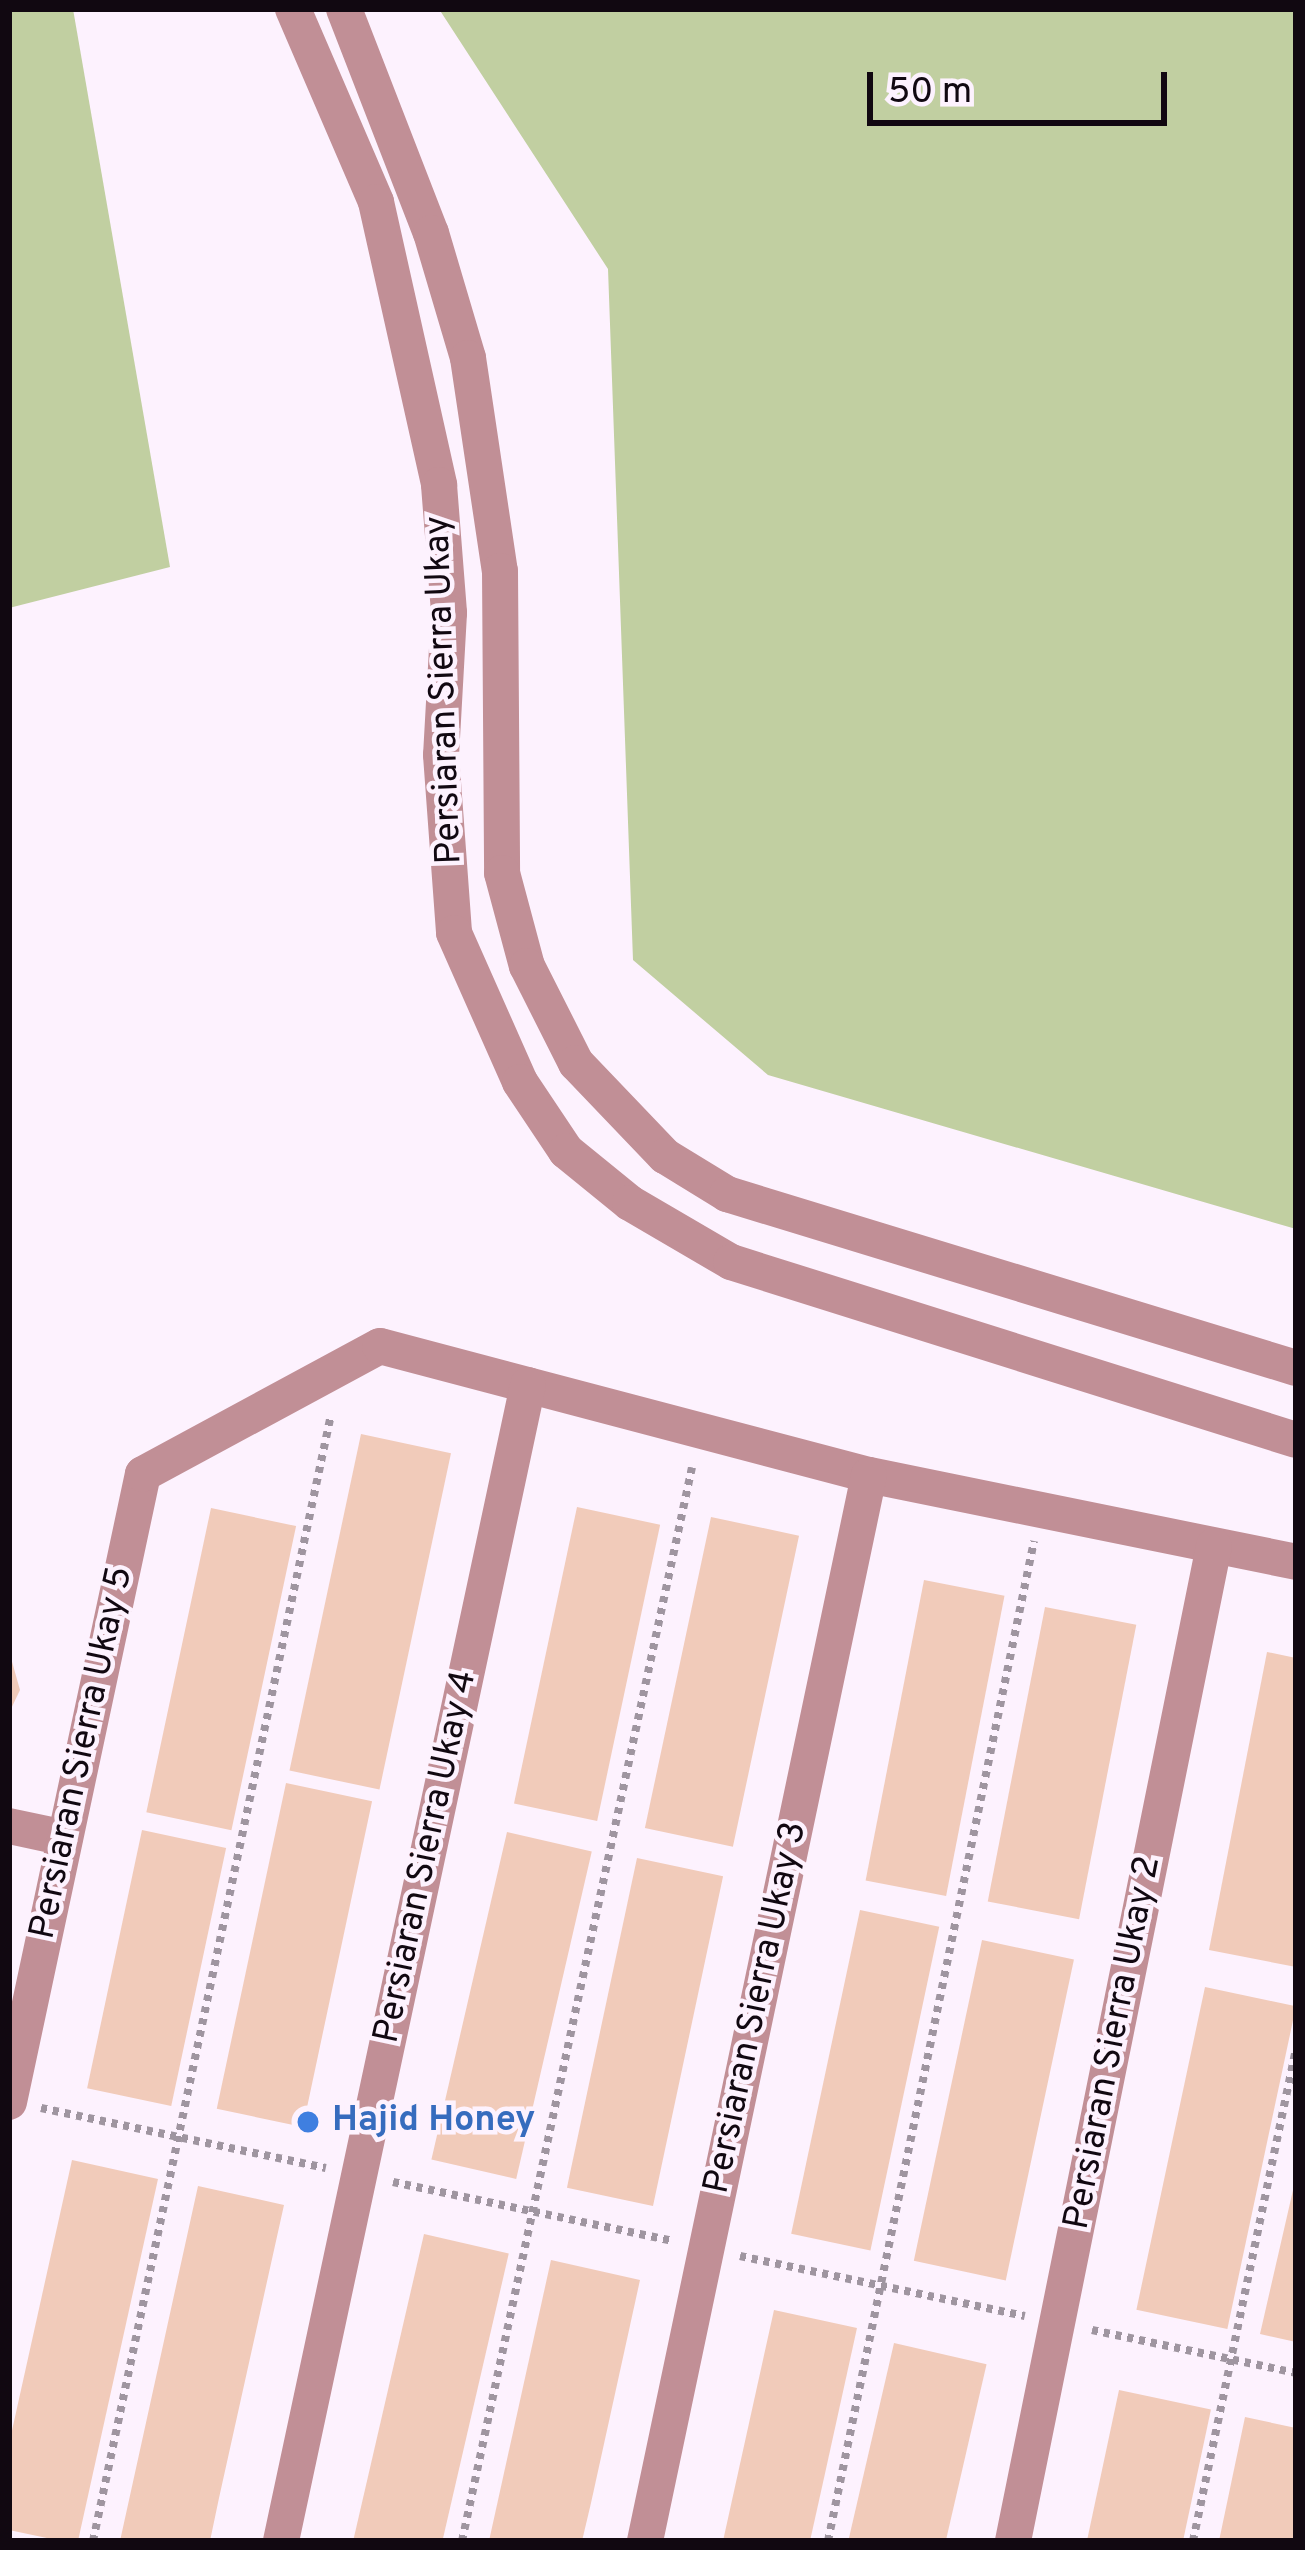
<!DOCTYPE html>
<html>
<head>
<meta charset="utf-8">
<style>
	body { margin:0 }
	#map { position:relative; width:1305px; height:2550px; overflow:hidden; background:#fdf2fe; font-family:Overpass,sans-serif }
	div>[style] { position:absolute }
	.green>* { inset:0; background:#c1cfa1 }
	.building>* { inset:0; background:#f1cbba; transform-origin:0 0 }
	.path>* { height:8px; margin-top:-4px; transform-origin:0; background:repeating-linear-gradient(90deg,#9f95a0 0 6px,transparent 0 12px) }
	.minor>* { height:36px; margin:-18px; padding:0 18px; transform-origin:18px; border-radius:18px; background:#c18f96 }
	.dots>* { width:33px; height:33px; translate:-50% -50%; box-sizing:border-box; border:6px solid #fdf2fe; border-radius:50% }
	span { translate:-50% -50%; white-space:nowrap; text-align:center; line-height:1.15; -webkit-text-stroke:9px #fdf2fe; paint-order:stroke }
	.street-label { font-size:36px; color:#110811 }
	.shop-label { font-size:36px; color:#366cbe; font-weight:700 }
	.left { translate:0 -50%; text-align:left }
	.frame { position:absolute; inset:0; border:12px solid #110811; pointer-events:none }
	.scale { position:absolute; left:867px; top:72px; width:300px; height:54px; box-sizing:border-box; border:6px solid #110811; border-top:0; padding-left:15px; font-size:36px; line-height:42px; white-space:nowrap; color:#110811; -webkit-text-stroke:9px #fdf2fe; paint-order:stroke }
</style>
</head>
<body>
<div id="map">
	<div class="green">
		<i style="clip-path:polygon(9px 9px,73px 9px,170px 567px,9px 608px)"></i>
		<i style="clip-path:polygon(439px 9px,1296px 9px,1296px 1229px,768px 1075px,633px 960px,608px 269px)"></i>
	</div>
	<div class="building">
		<i style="left:361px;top:1434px;width:92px;height:344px;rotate:12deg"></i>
		<i style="left:577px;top:1507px;width:85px;height:303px;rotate:12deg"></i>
		<i style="left:211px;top:1508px;width:87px;height:311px;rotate:12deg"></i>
		<i style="left:711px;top:1517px;width:90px;height:318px;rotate:12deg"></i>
		<i style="left:924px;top:1580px;width:82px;height:306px;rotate:11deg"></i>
		<i style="left:1045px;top:1607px;width:93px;height:300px;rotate:11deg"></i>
		<i style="clip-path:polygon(9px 1651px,20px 1690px,9px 1713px)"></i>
		<i style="clip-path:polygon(1267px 1652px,1296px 1658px,1296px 1967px,1209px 1950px)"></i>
		<i style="left:286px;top:1783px;width:88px;height:333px;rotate:12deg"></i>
		<i style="left:142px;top:1830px;width:86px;height:264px;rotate:12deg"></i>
		<i style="left:507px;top:1832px;width:87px;height:336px;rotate:13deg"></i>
		<i style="left:637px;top:1858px;width:88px;height:337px;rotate:12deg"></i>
		<i style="left:860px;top:1910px;width:81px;height:331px;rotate:12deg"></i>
		<i style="left:982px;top:1940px;width:94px;height:328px;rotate:12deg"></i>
		<i style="left:1205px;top:1987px;width:93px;height:330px;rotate:12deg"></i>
		<i style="clip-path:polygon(72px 2160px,158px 2179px,78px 2541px,61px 2541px,9px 2530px,9px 2444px)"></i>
		<i style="clip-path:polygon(1296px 2177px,1296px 2342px,1260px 2334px)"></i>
		<i style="clip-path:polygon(198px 2186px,284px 2205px,219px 2498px,210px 2541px,120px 2541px)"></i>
		<i style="left:424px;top:2234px;width:87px;height:314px;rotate:13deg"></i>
		<i style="clip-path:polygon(551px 2260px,640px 2280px,591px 2503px,582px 2541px,489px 2541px)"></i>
		<i style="clip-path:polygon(774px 2310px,857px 2328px,824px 2478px,810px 2541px,723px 2541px)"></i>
		<i style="left:894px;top:2343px;width:95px;height:203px;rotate:13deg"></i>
		<i style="left:1119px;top:2390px;width:94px;height:154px;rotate:12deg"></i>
		<i style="clip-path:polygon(1245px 2417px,1296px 2428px,1296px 2541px,1219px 2541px)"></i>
	</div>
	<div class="path">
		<i style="left:41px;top:2108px;width:291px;rotate:11.9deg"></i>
		<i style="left:393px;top:2182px;width:285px;rotate:11.9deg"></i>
		<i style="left:740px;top:2256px;width:291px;rotate:11.9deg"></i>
		<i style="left:1092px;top:2330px;width:208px;rotate:11.9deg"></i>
		<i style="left:93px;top:2541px;width:1151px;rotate:-78.07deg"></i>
		<i style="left:462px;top:2541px;width:1098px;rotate:-77.91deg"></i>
		<i style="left:828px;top:2541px;width:1021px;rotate:-78.36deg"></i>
		<i style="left:1193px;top:2541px;width:503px;rotate:-78.18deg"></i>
	</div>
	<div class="minor">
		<i style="left:293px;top:9px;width:210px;rotate:66.7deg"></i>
		<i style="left:376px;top:202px;width:290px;rotate:77.4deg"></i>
		<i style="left:439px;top:485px;width:128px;rotate:85.5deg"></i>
		<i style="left:449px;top:613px;width:142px;rotate:93.2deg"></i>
		<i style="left:441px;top:755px;width:178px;rotate:85.8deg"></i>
		<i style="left:454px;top:933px;width:163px;rotate:66.1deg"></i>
		<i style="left:520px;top:1082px;width:83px;rotate:56.3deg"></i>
		<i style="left:566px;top:1151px;width:82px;rotate:39.1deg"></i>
		<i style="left:630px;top:1203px;width:117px;rotate:30.3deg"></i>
		<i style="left:731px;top:1262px;width:592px;rotate:17.49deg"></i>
		<i style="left:344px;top:9px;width:240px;rotate:68.8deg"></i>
		<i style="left:431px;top:233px;width:130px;rotate:73.5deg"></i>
		<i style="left:468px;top:358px;width:215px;rotate:81.5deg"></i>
		<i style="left:500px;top:571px;width:302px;rotate:89.6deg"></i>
		<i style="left:502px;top:873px;width:96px;rotate:75deg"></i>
		<i style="left:527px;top:966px;width:109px;rotate:63.2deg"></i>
		<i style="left:576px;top:1063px;width:129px;rotate:46.3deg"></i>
		<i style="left:665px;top:1156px;width:73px;rotate:31.5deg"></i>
		<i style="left:727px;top:1194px;width:595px;rotate:17deg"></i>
		<i style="left:9px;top:1826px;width:57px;rotate:12.1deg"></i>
		<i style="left:9px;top:2102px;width:642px;rotate:-77.96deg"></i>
		<i style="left:143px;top:1474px;width:269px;rotate:-28.4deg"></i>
		<i style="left:380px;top:1346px;width:506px;rotate:14.78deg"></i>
		<i style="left:869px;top:1475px;width:436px;rotate:11.5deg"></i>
		<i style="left:281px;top:2541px;width:1182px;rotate:-77.94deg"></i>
		<i style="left:645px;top:2541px;width:1089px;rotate:-78.13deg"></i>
		<i style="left:1013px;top:2541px;width:1015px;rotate:-78.58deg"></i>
	</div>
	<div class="dots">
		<i style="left:308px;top:2122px;background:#3f7fe0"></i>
	</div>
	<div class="street-label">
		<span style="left:445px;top:690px;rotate:-92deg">Persiaran Sierra Ukay</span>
		<span style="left:83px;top:1753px;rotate:-78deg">Persiaran Sierra Ukay 5</span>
		<span style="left:427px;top:1857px;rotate:-78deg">Persiaran Sierra Ukay 4</span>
		<span style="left:757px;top:2008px;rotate:-78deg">Persiaran Sierra Ukay 3</span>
		<span style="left:1114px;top:2043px;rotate:-79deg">Persiaran Sierra Ukay 2</span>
	</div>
	<div class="shop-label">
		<span class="left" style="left:332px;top:2122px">Hajid Honey</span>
	</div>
	<div class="frame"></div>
	<div class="scale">50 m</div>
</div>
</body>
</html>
